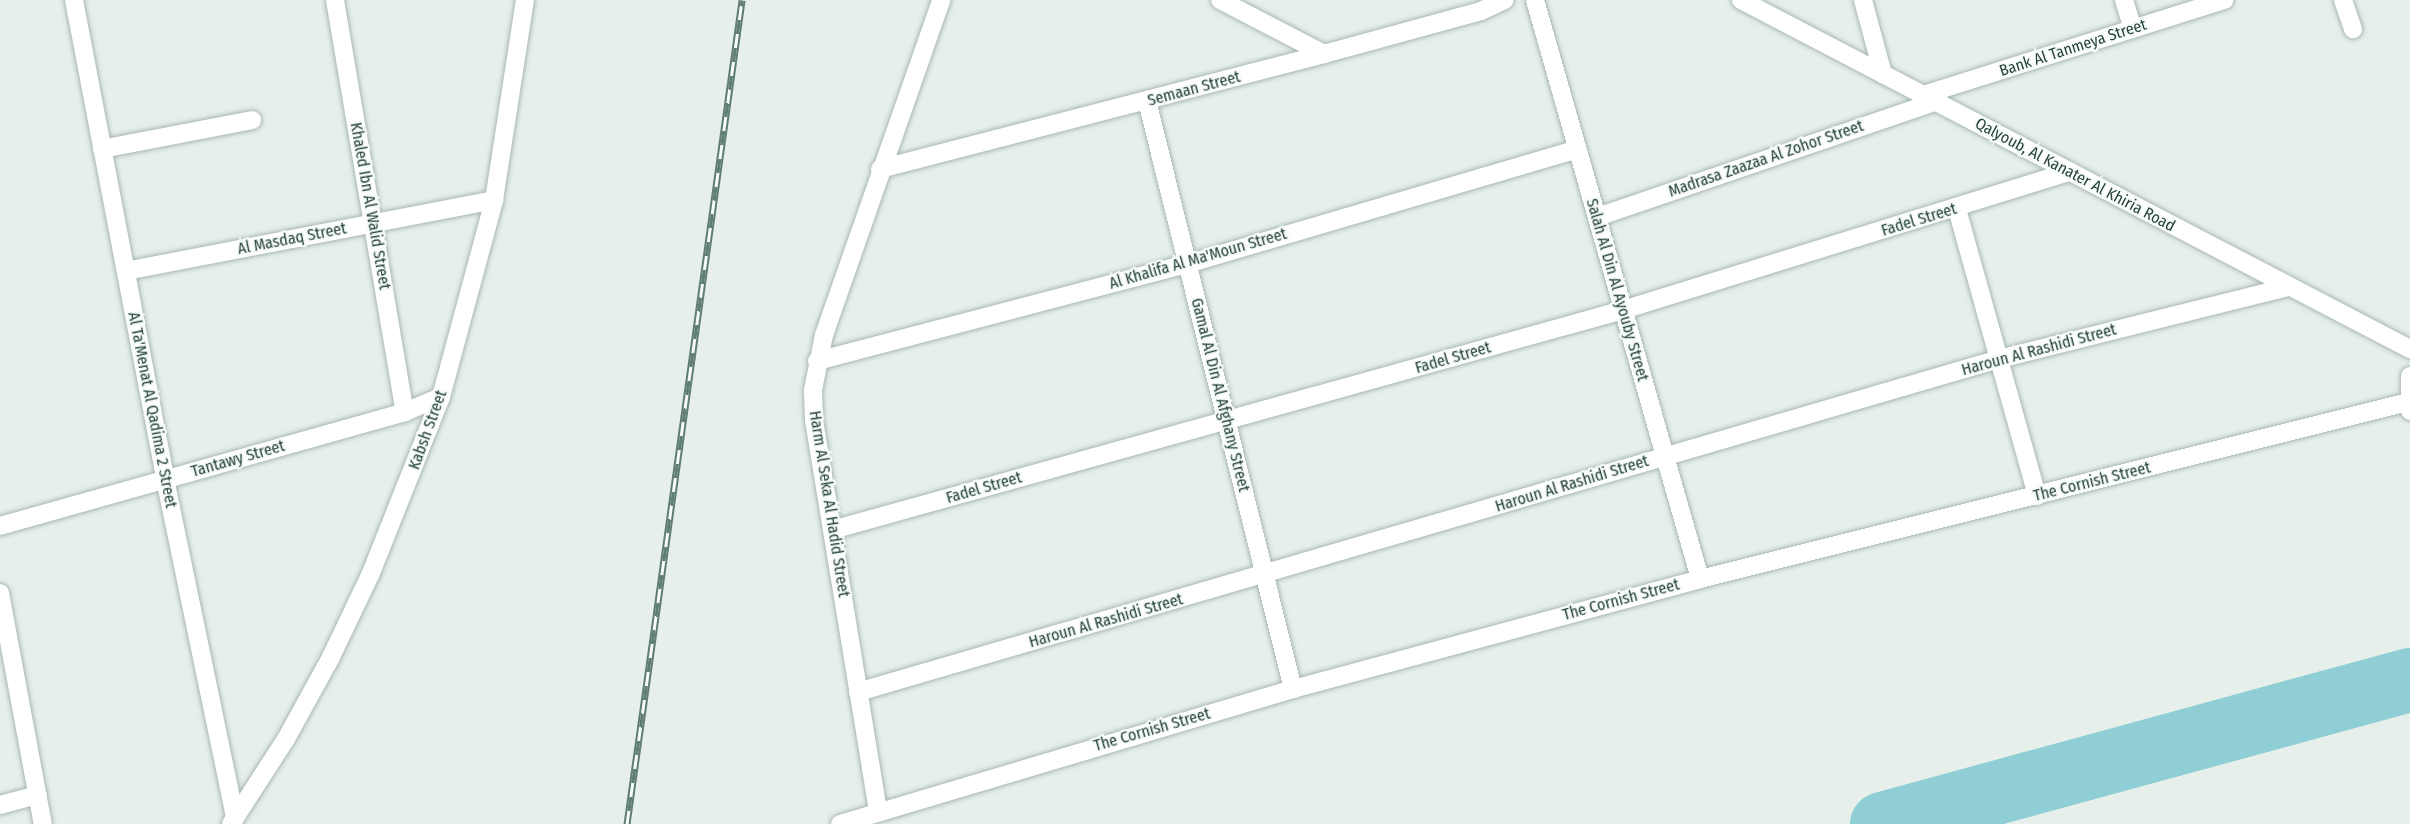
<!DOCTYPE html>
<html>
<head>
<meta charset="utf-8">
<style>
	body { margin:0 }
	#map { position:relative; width:2410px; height:824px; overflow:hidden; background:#e6efea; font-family:"Fira Sans Condensed",sans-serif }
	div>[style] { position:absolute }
	.river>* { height:64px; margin:-32px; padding:0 32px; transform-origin:32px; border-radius:32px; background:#8eced4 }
	.roads { filter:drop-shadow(0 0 2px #a8b8b1) drop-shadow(0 0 2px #a8b8b1) }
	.street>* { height:18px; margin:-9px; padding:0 9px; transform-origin:9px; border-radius:9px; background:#fff }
	.secondary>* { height:18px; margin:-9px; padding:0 9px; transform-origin:9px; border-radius:9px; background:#fff }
	.rail>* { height:7px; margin-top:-3.5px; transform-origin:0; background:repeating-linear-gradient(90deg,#f7fbf9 0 14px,#5f7d73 0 28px); box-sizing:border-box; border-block:2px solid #5f7d73 }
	span { translate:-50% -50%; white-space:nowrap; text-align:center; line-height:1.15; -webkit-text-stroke:4.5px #f7fbf9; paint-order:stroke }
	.street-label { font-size:16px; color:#244238 }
</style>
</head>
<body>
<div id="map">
	<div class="river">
		<i style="left:1882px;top:824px;width:547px;rotate:-15.26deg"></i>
	</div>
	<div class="roads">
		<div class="street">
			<i style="left:74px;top:0;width:488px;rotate:79.2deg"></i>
			<i style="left:165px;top:479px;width:346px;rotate:78.3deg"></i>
			<i style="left:335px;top:0;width:418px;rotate:80.4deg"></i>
			<i style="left:1220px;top:0;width:117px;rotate:27.4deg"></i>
			<i style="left:1535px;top:0;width:602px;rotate:74.09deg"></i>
			<i style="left:1863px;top:0;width:77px;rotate:74.9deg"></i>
			<i style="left:2124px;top:0;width:30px;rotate:73deg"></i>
			<i style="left:2343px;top:0;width:31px;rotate:71deg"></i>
			<i style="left:1923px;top:95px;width:316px;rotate:-17.5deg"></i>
			<i style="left:1147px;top:101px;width:606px;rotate:76.06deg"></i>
			<i style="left:102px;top:149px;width:153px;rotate:-10.9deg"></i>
			<i style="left:880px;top:169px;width:459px;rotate:-14.5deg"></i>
			<i style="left:1324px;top:54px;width:163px;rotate:-15.3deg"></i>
			<i style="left:1481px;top:11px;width:26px;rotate:-25deg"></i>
			<i style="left:1957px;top:209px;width:298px;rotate:74.4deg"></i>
			<i style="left:1597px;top:217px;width:357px;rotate:-18.8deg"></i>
			<i style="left:126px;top:271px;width:375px;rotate:-10.9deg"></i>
			<i style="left:817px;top:361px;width:383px;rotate:-14.7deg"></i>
			<i style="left:1187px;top:264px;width:407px;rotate:-16.4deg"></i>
			<i style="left:0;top:526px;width:421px;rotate:-15.7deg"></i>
			<i style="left:405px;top:412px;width:39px;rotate:-23deg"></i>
			<i style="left:832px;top:530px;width:821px;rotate:-15.54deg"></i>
			<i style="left:1623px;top:310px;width:468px;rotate:-17.2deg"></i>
			<i style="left:0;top:593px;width:235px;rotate:79.5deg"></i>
			<i style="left:858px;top:692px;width:1189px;rotate:-16.27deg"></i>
			<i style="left:1999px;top:359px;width:298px;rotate:-14deg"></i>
			<i style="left:0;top:805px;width:39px;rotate:-15deg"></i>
			<i style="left:878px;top:811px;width:396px;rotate:-99.3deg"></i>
			<i style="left:814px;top:420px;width:30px;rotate:-92deg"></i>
			<i style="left:813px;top:390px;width:56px;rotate:-78.7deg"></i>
			<i style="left:824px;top:335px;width:355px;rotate:-70.7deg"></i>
			<i style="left:231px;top:824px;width:101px;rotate:-57.1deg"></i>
			<i style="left:286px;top:739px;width:94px;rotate:-61.2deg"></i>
			<i style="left:331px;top:657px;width:93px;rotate:-64.5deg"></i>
			<i style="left:371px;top:573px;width:189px;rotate:-68.3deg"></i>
			<i style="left:441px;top:397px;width:204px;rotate:-74.9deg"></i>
			<i style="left:494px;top:200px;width:202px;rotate:-81.2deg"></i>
			<i style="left:840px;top:824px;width:473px;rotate:-16.6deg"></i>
			<i style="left:1293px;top:689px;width:422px;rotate:-15.1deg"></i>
			<i style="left:1700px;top:579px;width:730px;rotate:-14.04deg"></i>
		</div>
		<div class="secondary">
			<i style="left:1741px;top:0;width:755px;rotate:27.55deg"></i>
			<i style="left:2410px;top:376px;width:35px;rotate:90deg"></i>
		</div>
	</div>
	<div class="rail">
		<i style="left:627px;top:824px;width:832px;rotate:-82.05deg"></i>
	</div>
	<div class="street-label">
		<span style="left:2073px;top:48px;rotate:-18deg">Bank Al Tanmeya Street</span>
		<span style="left:1194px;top:89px;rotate:-15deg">Semaan Street</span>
		<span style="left:1766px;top:159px;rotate:-19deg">Madrasa Zaazaa Al Zohor Street</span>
		<span style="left:2075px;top:175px;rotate:28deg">Qalyoub, Al Kanater Al Khiria Road</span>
		<span style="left:370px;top:206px;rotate:80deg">Khaled Ibn Al Walid Street</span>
		<span style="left:1919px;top:220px;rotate:-17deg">Fadel Street</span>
		<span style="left:292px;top:239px;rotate:-11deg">Al Masdaq Street</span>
		<span style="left:1198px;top:259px;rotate:-16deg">Al Khalifa Al Ma'Moun Street</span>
		<span style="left:1617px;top:290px;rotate:74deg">Salah Al Din Al Ayouby Street</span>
		<span style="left:2039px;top:350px;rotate:-15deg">Haroun Al Rashidi Street</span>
		<span style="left:1453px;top:358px;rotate:-16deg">Fadel Street</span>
		<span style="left:1220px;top:395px;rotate:76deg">Gamal Al Din Al Afghany Street</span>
		<span style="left:152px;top:410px;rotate:79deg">Al Ta'Menat Al Qadima 2 Street</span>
		<span style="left:428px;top:430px;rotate:-70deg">Kabsh Street</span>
		<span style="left:238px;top:459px;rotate:-16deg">Tantawy Street</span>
		<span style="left:2092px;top:482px;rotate:-14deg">The Cornish Street</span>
		<span style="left:1572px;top:484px;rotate:-17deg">Haroun Al Rashidi Street</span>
		<span style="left:984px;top:488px;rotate:-16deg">Fadel Street</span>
		<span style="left:829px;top:504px;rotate:81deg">Harm Al Seka Al Hadid Street</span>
		<span style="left:1621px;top:600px;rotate:-15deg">The Cornish Street</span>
		<span style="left:1106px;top:621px;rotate:-16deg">Haroun Al Rashidi Street</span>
		<span style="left:1152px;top:730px;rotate:-16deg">The Cornish Street</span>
	</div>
</div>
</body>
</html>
